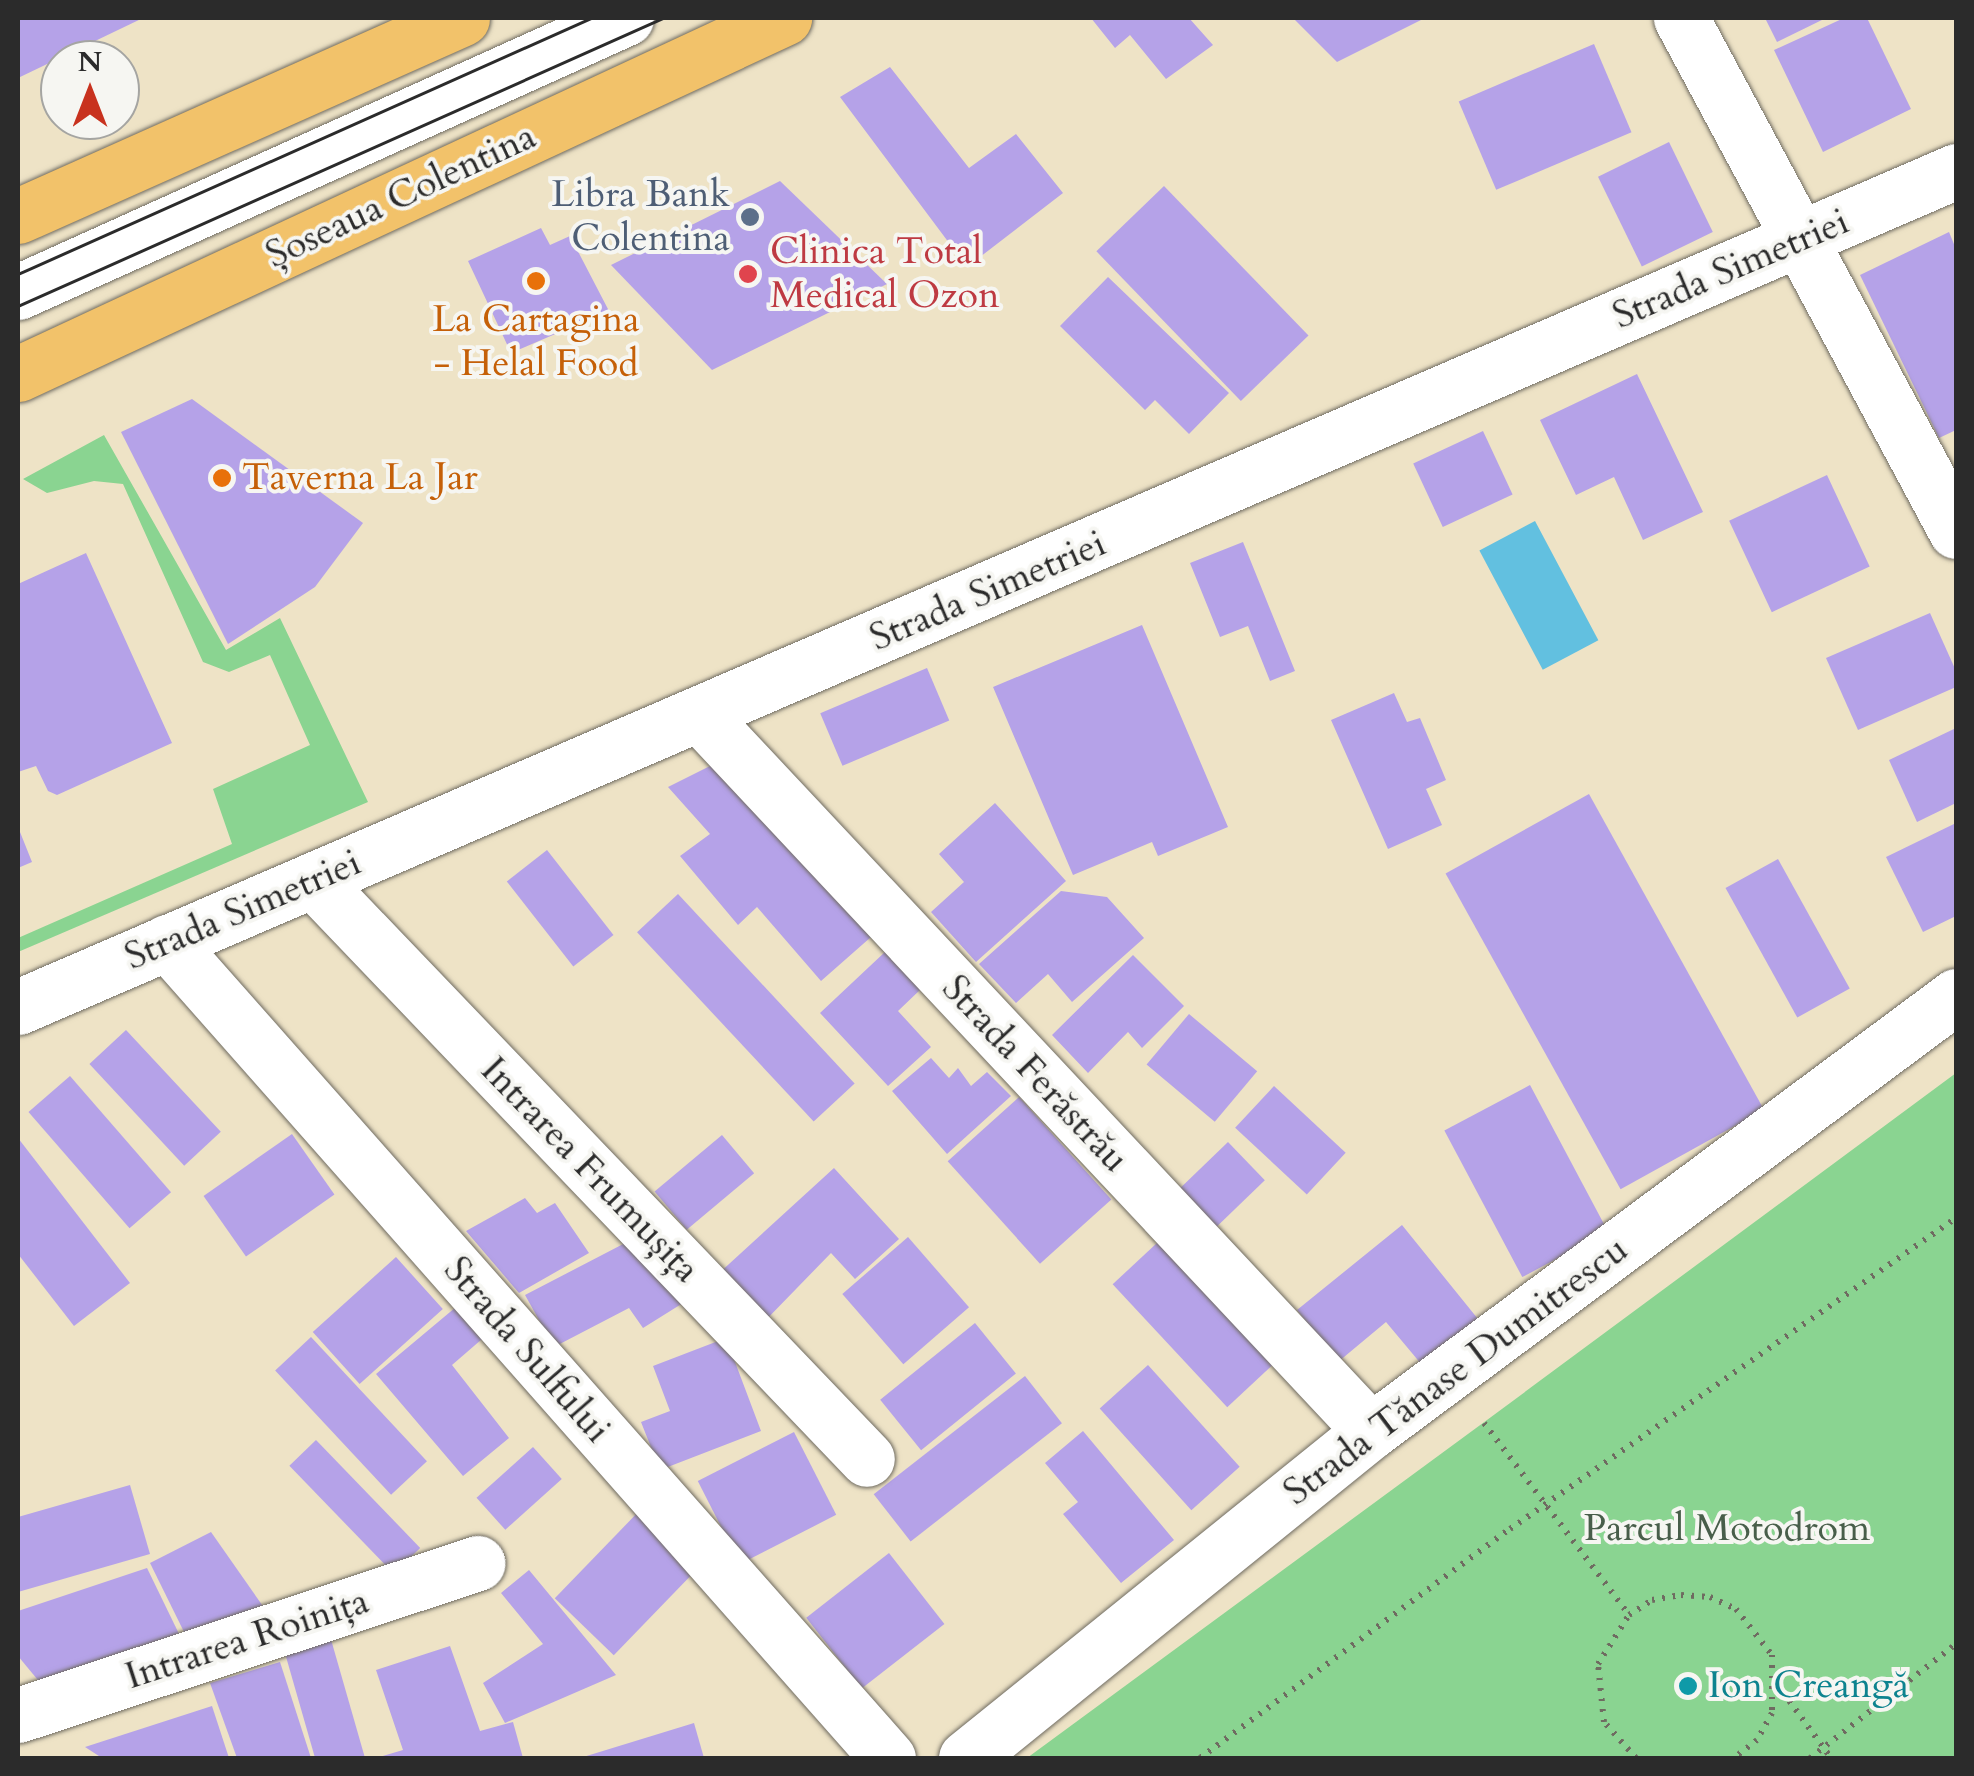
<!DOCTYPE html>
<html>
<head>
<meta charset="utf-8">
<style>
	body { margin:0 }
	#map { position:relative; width:1974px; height:1776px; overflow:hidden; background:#eee3c6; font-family:Cardo,serif }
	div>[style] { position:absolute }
	.green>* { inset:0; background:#8ad491 }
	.water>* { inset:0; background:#62c0e0; transform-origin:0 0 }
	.building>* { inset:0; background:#b5a2e8; transform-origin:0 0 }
	.path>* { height:6px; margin-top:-3px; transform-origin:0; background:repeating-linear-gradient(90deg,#6f6b61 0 2.5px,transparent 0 10.5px) }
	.roads { filter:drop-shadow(0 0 2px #6f6b61) drop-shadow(0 0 2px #6f6b61) }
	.minor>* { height:55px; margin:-27.5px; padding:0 27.5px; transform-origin:27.5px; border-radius:27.5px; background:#fff }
	.major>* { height:55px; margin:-27.5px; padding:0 27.5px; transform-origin:27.5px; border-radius:27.5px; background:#f2c26a }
	.tram>* { height:2.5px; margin:-1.25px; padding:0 1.25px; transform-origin:1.25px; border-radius:1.25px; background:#2b2b2b }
	.dots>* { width:28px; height:28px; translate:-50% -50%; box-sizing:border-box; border:5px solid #f6f6f2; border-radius:50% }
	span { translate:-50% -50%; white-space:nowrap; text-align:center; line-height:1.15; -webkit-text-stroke:8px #f6f6f2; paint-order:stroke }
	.service-label { font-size:38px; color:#4e5e75 }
	.right { translate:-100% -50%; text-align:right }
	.street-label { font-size:38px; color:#2b2b2b }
	.health-label { font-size:38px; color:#be3a42 }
	.left { translate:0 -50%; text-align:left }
	.food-label { font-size:38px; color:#c56008 }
	.park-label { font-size:38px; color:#485e4a }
	.culture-label { font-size:38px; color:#0d838f }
	.frame { position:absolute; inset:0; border:20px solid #2b2b2b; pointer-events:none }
	.north { position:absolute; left:40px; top:40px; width:100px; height:100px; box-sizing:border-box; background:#f6f6f2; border:2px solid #a5a5a2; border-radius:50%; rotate:0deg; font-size:28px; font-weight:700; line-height:40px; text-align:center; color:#2b2b2b }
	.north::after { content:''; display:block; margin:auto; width:35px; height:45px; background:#c8321e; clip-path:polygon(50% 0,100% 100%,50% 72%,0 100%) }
</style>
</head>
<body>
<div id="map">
	<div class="green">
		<i style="clip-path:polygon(104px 435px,226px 650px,280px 618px,368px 802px,18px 952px,18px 938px,232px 844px,213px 789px,310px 745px,270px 655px,229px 672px,203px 662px,123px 484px,94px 481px,47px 493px,23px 479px)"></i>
		<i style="clip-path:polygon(1956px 1073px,1956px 1758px,1027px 1758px,1487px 1420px)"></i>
	</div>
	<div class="water">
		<i style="left:1535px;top:521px;width:135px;height:63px;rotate:62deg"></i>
	</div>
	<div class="building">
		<i style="clip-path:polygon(18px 18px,143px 18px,18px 78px)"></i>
		<i style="clip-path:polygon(1091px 18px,1189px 18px,1213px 45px,1166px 79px,1130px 35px,1115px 48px)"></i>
		<i style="clip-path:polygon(1293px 18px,1425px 18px,1337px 62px)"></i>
		<i style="clip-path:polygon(1765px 18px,1826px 18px,1777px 42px)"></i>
		<i style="clip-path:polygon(1844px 18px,1867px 18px,1911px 109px,1823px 152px,1774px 50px)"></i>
		<i style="left:1594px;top:44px;width:96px;height:147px;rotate:67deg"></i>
		<i style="clip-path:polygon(890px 67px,969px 168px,1016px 134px,1063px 193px,967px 267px,840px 97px)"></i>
		<i style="left:1669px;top:142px;width:100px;height:79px;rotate:64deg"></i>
		<i style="clip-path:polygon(780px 181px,887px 284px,712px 370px,611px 265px)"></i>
		<i style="left:1164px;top:186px;width:208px;height:94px;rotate:46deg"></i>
		<i style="clip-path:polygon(541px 228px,550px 245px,570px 236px,609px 311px,511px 353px,468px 261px)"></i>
		<i style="clip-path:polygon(1949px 232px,1956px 249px,1956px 430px,1939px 438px,1860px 275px)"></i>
		<i style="clip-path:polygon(1108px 277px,1229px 393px,1189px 434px,1155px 400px,1145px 410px,1060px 326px)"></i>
		<i style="clip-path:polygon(1637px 374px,1703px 512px,1643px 540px,1614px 477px,1576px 495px,1540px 420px)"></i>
		<i style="clip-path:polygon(192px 399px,363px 523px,315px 587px,228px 644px,121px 432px)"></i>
		<i style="left:1483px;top:431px;width:70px;height:77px;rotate:65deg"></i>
		<i style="left:1827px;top:475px;width:101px;height:108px;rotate:65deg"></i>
		<i style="clip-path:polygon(1243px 542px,1295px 671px,1270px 681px,1248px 626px,1220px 637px,1190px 563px)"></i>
		<i style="clip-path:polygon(86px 553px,172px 743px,57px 795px,48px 791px,36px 766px,18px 772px,18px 584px)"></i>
		<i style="clip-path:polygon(1930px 613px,1956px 671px,1956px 687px,1858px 730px,1826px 658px)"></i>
		<i style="clip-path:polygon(1142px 625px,1228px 827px,1158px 856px,1152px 842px,1073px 875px,993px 687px)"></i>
		<i style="left:927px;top:668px;width:57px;height:116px;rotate:67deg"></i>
		<i style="clip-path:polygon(1394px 693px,1407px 722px,1420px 718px,1446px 780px,1426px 789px,1442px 825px,1388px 849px,1331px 720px)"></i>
		<i style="clip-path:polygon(1956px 728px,1956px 803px,1917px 822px,1889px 760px)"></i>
		<i style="clip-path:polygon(714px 764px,871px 937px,821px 981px,757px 907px,738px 925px,680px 856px,710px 834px,668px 787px)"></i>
		<i style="left:1589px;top:794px;width:361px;height:164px;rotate:61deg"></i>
		<i style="clip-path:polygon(995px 803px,1066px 881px,976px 962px,931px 912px,964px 882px,939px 854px)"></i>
		<i style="clip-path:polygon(1956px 823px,1956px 916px,1923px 932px,1886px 857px)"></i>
		<i style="clip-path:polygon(18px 827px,32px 862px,18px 868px)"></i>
		<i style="left:547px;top:850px;width:108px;height:51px;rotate:52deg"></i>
		<i style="left:1778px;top:859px;width:148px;height:60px;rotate:61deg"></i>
		<i style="clip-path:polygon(1061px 891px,1107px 897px,1144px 938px,1072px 1002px,1048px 974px,1016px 1003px,979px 964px)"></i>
		<i style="left:678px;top:894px;width:259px;height:56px;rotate:47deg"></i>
		<i style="clip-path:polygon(886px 951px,921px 989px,898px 1011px,931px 1047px,888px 1086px,820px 1013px)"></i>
		<i style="clip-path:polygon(1133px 955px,1184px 1006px,1142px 1048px,1128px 1032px,1088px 1073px,1052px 1035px)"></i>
		<i style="left:1189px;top:1014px;width:89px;height:66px;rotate:40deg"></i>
		<i style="left:126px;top:1030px;width:139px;height:50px;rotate:47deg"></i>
		<i style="clip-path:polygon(931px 1058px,949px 1078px,958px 1068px,971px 1086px,987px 1072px,1011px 1096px,947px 1154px,892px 1091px)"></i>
		<i style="left:70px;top:1076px;width:154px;height:55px;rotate:49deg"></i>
		<i style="left:1530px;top:1085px;width:166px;height:97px;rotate:62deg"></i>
		<i style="left:1274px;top:1086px;width:98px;height:57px;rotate:43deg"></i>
		<i style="left:1019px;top:1097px;width:138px;height:96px;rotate:48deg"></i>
		<i style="left:292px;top:1134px;width:74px;height:108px;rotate:55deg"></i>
		<i style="left:722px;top:1135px;width:50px;height:88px;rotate:50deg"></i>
		<i style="clip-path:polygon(18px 1138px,130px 1283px,74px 1326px,18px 1254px)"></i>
		<i style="left:1228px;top:1142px;width:53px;height:80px;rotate:46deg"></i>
		<i style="clip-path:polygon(834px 1168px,899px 1239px,855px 1279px,831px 1253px,762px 1324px,717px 1275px)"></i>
		<i style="clip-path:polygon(525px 1198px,537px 1213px,555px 1203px,589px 1253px,519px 1293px,466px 1231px)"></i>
		<i style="clip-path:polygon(1402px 1225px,1478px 1319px,1422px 1365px,1386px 1322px,1338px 1362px,1297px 1310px)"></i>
		<i style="left:908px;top:1237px;width:93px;height:87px;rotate:49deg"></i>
		<i style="clip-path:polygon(629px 1241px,683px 1303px,643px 1328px,629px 1308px,554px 1347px,525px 1295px)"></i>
		<i style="left:1158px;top:1242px;width:168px;height:62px;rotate:47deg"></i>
		<i style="left:396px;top:1257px;width:70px;height:112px;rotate:48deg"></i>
		<i style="clip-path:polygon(462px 1302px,489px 1333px,452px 1365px,509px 1438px,463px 1476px,376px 1374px)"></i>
		<i style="left:975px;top:1323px;width:65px;height:122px;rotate:51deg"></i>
		<i style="left:311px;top:1337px;width:170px;height:49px;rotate:47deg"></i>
		<i style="clip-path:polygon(726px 1338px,761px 1431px,660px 1470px,641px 1422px,670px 1411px,653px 1366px)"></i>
		<i style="left:1148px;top:1365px;width:137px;height:65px;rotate:48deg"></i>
		<i style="left:1025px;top:1376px;width:60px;height:192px;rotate:52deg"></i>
		<i style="clip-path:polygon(1083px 1431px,1174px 1540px,1121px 1583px,1063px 1514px,1078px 1502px,1045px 1463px)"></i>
		<i style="left:794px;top:1432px;width:93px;height:108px;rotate:63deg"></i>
		<i style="left:316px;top:1440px;width:150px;height:37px;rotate:46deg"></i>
		<i style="left:533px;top:1447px;width:43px;height:76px;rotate:48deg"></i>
		<i style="clip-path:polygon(130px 1485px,150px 1554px,18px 1592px,18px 1517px)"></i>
		<i style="left:643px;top:1507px;width:82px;height:127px;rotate:44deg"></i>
		<i style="clip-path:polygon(211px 1532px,267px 1612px,187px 1638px,150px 1563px)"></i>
		<i style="left:889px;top:1553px;width:90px;height:105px;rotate:52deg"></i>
		<i style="clip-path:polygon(147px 1568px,181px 1638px,42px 1685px,18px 1656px,18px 1611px)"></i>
		<i style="clip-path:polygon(529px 1570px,616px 1675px,505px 1723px,483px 1683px,543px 1644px,501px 1593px)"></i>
		<i style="left:328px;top:1629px;width:134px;height:48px;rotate:74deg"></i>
		<i style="clip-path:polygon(450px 1646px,480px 1731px,513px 1722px,523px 1758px,376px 1758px,403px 1750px,376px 1670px)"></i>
		<i style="clip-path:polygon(280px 1662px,311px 1758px,237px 1758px,210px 1683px)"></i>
		<i style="clip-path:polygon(212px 1706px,229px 1758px,102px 1758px,85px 1747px)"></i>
		<i style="clip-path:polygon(694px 1723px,704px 1758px,580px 1758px)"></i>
	</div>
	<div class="path">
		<i style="left:1484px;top:1423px;width:241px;rotate:52.9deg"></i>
		<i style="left:1777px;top:1684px;width:92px;rotate:53.9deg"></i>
		<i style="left:1200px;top:1758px;width:385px;rotate:-36.5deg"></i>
		<i style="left:1510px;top:1529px;width:544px;rotate:-34.89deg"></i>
		<i style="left:1636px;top:1758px;width:48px;rotate:-131.6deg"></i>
		<i style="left:1604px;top:1722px;width:58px;rotate:-95.9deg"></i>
		<i style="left:1598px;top:1664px;width:58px;rotate:-57.7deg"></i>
		<i style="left:1629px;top:1615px;width:27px;rotate:-33deg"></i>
		<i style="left:1652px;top:1600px;width:29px;rotate:-10deg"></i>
		<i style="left:1681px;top:1595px;width:29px;rotate:4deg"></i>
		<i style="left:1710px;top:1597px;width:29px;rotate:25deg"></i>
		<i style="left:1736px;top:1609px;width:58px;rotate:52deg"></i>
		<i style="left:1772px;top:1655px;width:58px;rotate:90deg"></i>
		<i style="left:1772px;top:1713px;width:31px;rotate:119deg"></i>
		<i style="left:1757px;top:1740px;width:29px;rotate:142deg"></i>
		<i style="left:1810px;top:1758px;width:185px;rotate:-38deg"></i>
	</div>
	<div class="roads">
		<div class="minor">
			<i style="left:1681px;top:18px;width:582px;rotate:61.81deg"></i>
			<i style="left:18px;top:292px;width:667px;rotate:-24.26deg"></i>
			<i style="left:700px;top:715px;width:981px;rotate:46.86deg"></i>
			<i style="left:313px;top:880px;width:801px;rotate:46.26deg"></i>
			<i style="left:167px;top:942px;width:1089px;rotate:48.54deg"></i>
			<i style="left:18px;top:1007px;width:2111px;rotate:-23.33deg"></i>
			<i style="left:18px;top:1715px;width:484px;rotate:-18.3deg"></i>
			<i style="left:966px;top:1758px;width:521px;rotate:-38.92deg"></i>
			<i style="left:1371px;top:1431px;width:729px;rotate:-36.63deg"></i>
		</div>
		<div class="major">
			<i style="left:18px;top:216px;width:486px;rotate:-24deg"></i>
			<i style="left:18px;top:374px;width:845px;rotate:-24.93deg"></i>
		</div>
	</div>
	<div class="tram">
		<i style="left:18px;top:274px;width:628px;rotate:-24.07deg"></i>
		<i style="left:18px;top:306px;width:706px;rotate:-24.06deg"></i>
	</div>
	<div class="dots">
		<i style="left:750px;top:217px;background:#5c6f8a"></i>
		<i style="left:748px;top:274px;background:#e0444e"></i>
		<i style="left:536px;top:281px;background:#e8710a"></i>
		<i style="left:222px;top:478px;background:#e8710a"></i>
		<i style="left:1688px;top:1686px;background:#0f9aa8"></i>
	</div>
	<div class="service-label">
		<span class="right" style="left:730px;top:217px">Libra Bank<br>Colentina</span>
	</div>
	<div class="street-label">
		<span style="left:401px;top:196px;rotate:-25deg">Șoseaua Colentina</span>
		<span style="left:1731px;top:269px;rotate:-23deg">Strada Simetriei</span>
		<span style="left:988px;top:591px;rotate:-23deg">Strada Simetriei</span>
		<span style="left:243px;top:910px;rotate:-23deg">Strada Simetriei</span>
		<span style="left:1035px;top:1074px;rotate:47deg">Strada Ferăstrău</span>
		<span style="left:590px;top:1170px;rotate:46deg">Intrarea Frumușița</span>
		<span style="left:527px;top:1350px;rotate:49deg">Strada Sulfului</span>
		<span style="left:1456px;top:1371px;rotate:-37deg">Strada Tănase Dumitrescu</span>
		<span style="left:247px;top:1639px;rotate:-18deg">Intrarea Roinița</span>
	</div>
	<div class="health-label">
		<span class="left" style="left:770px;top:274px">Clinica Total<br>Medical Ozon</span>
	</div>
	<div class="food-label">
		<span style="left:536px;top:342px">La Cartagina<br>- Helal Food</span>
		<span class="left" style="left:242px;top:478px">Taverna La Jar</span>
	</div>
	<div class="park-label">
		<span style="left:1727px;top:1529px">Parcul Motodrom</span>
	</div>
	<div class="culture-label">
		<span class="left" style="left:1708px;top:1686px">Ion Creangă</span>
	</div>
	<div class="frame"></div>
	<div class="north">N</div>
</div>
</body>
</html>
